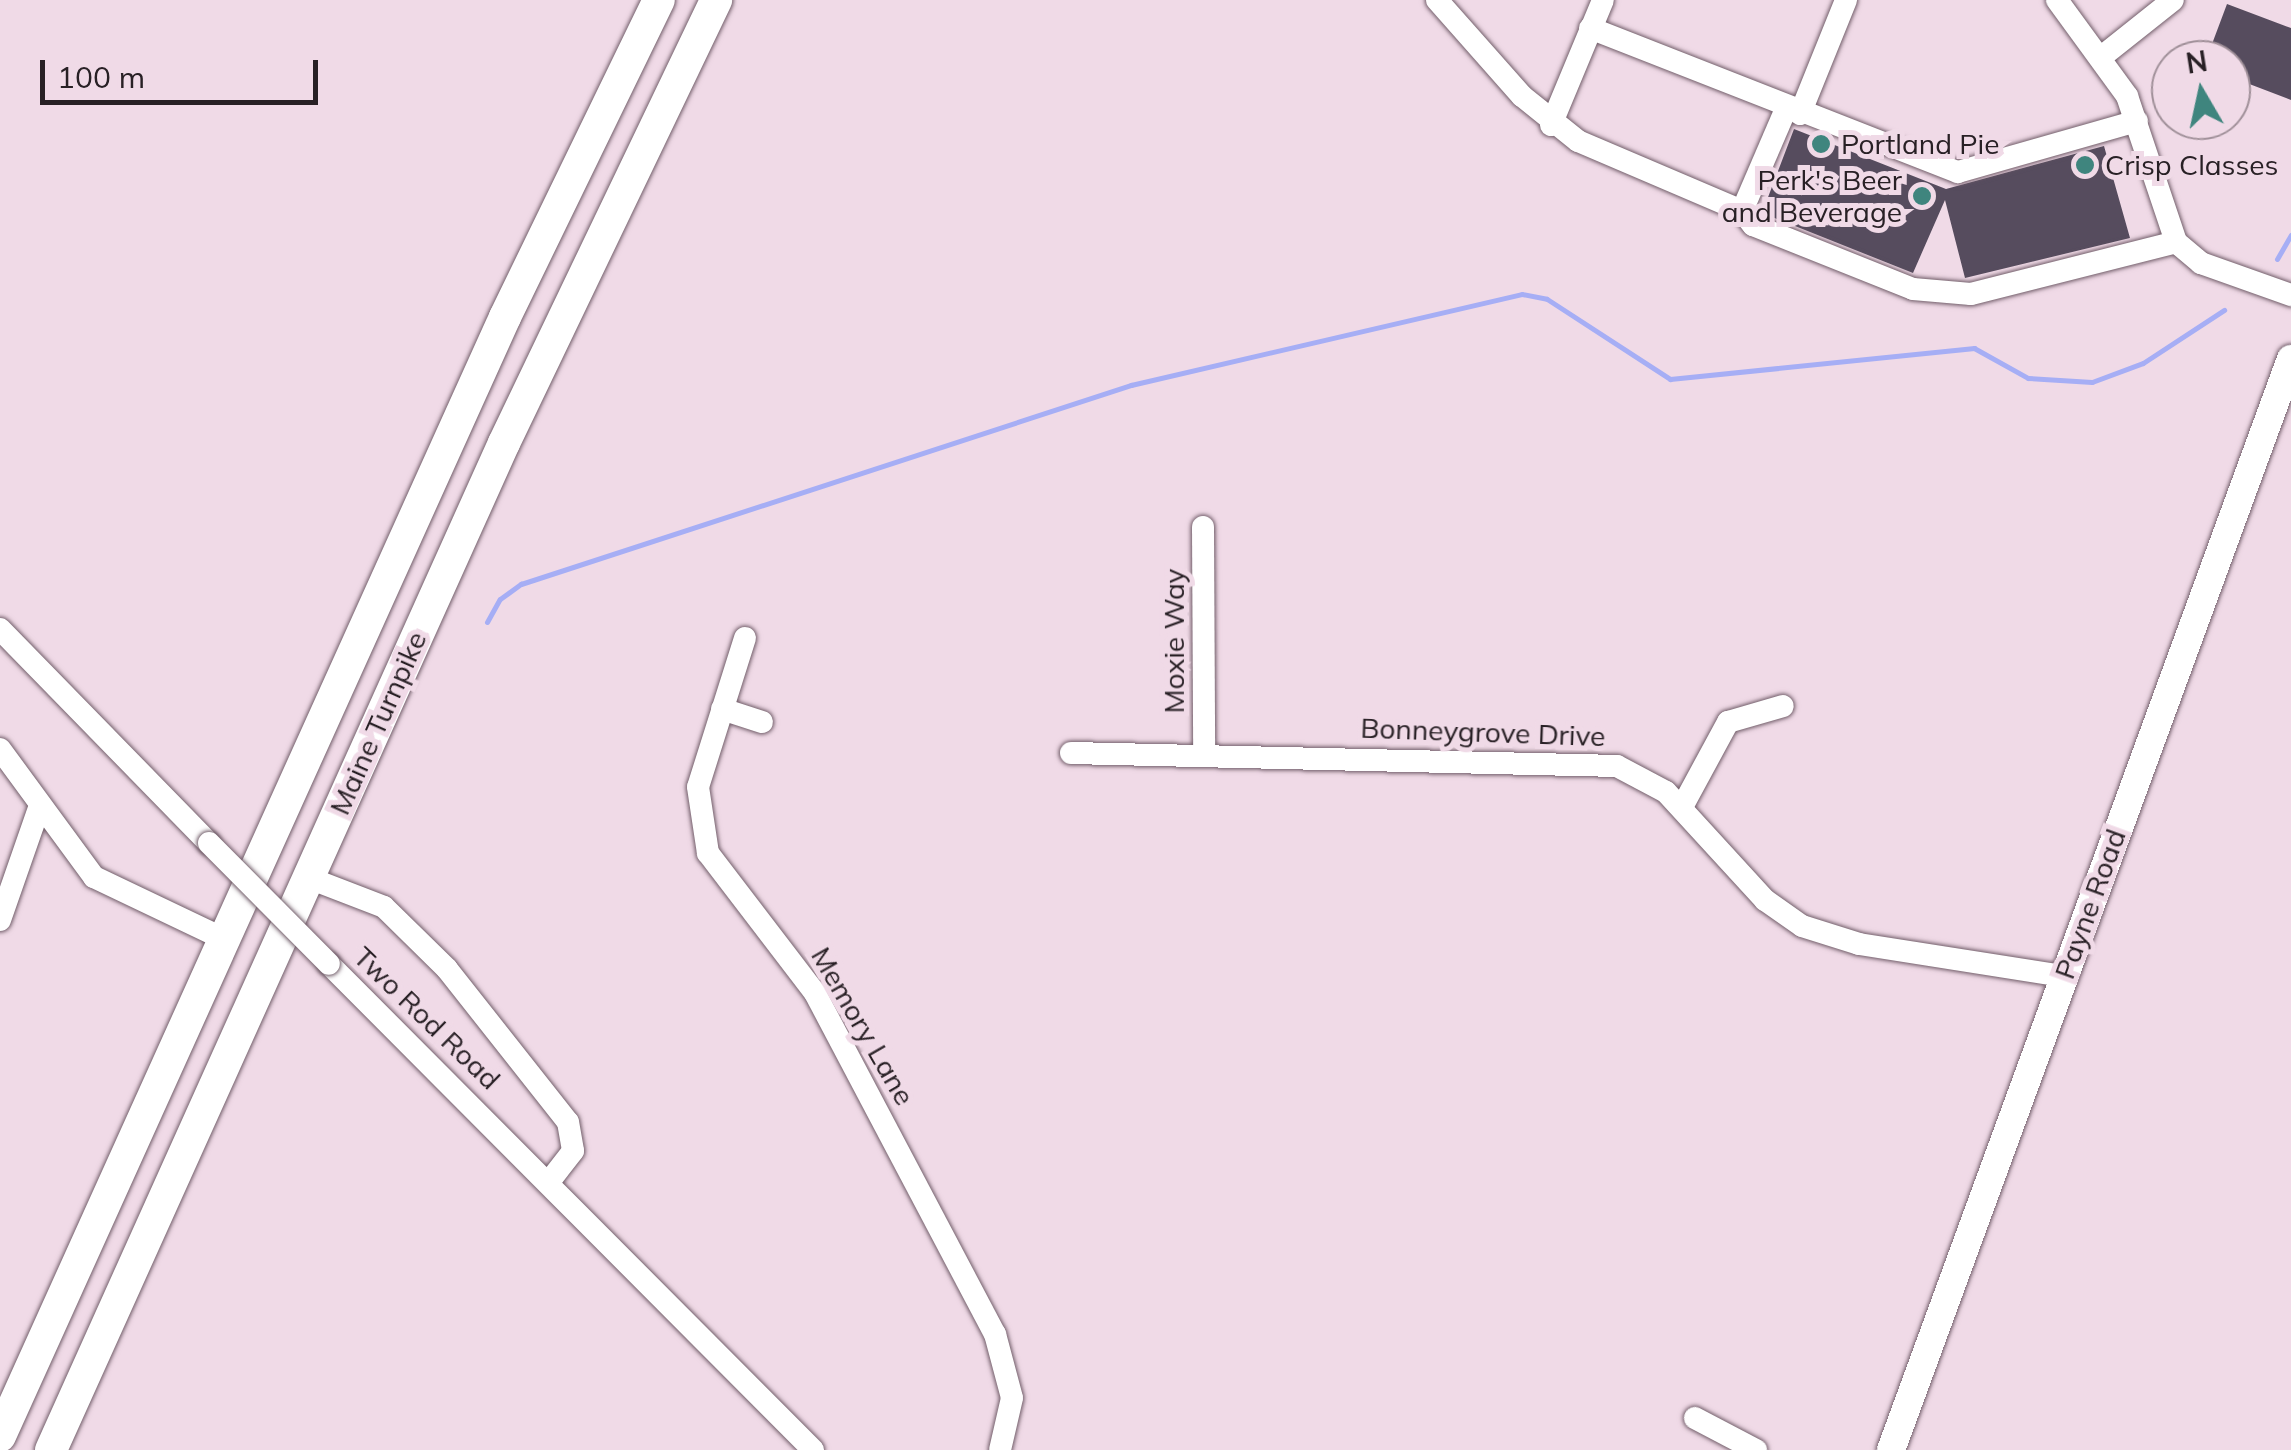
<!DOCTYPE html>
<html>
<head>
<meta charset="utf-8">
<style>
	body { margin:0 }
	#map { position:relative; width:2291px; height:1450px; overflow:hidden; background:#f0dae7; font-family:Mulish,sans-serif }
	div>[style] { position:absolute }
	.stream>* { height:5px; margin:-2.5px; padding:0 2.5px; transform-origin:2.5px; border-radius:2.5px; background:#a6aef5 }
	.building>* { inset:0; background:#564c5e }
	.roads { filter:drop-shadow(0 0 2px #725e6a) drop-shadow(0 0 2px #725e6a) }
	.minor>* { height:22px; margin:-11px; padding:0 11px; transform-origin:11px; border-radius:11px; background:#fff }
	.major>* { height:28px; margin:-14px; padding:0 14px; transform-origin:14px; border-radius:14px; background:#fff }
	.highway>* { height:32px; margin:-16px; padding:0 16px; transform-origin:16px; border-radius:16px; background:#fff }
	.bridges { filter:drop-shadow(0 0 2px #725e6a) drop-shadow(0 0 2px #725e6a) }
	.minor-bridge>* { height:22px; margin:-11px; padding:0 11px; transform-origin:11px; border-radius:11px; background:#fff }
	.dots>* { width:28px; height:28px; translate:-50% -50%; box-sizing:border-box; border:5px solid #f0dae7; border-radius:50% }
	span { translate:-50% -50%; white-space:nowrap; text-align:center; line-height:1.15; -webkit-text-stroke:10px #f0dae7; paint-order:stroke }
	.poi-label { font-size:28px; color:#282025 }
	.left { translate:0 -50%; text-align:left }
	.right { translate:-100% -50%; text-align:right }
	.street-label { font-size:28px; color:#282025 }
	.north { position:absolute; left:2151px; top:40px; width:100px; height:100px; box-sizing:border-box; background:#f0dae7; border:2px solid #a09099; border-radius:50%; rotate:351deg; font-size:28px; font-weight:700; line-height:40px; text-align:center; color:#282025 }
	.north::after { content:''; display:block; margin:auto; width:35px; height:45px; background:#3f857e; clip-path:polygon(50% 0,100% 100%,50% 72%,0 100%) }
	.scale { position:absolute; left:40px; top:60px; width:278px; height:45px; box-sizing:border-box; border:5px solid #282025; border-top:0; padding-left:12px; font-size:30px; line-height:35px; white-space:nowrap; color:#282025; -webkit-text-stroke:8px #f0dae7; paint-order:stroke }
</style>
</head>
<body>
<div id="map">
	<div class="stream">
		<i style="left:2277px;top:259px;width:28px;rotate:-60deg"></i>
		<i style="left:487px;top:622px;width:26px;rotate:-61deg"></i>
		<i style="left:500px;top:599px;width:26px;rotate:-36deg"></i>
		<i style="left:521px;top:584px;width:642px;rotate:-18.07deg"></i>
		<i style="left:1131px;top:385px;width:401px;rotate:-13.1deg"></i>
		<i style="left:1522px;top:294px;width:25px;rotate:11deg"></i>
		<i style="left:1547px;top:299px;width:147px;rotate:33deg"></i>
		<i style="left:1670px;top:379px;width:306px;rotate:-5.8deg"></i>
		<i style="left:1974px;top:348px;width:62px;rotate:29.1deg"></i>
		<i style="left:2028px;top:378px;width:64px;rotate:3.6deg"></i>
		<i style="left:2092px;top:382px;width:54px;rotate:-20.4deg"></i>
		<i style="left:2143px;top:363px;width:97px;rotate:-33.2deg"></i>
	</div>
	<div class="building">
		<i style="clip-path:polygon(2227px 4px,2291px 28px,2291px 100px,2231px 77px,2231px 60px,2206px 60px)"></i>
		<i style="clip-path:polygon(1794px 129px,1946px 189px,2104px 146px,2130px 238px,1965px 278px,1945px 200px,1913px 273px,1762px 213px)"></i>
	</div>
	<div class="roads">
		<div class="minor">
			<i style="left:1437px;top:0;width:128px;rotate:48.5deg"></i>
			<i style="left:1522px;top:96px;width:72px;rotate:38.8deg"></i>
			<i style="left:1578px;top:141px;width:178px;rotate:23.1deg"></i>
			<i style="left:1742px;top:211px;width:18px;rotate:52deg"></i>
			<i style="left:1753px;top:225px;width:172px;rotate:21.8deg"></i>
			<i style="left:1913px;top:289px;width:58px;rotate:4.9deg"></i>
			<i style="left:1971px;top:294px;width:211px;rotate:-14.2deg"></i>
			<i style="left:2057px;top:0;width:119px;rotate:53.9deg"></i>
			<i style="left:2127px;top:96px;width:154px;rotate:71.4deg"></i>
			<i style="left:2176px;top:242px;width:33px;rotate:40deg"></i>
			<i style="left:2201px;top:263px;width:96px;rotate:19.6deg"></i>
			<i style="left:1590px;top:28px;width:395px;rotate:21.4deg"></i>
			<i style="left:1958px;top:172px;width:186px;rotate:-15.9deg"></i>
			<i style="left:2100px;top:58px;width:93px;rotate:-38.5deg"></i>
			<i style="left:1800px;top:114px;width:123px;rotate:-68deg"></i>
			<i style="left:1551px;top:125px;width:135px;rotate:-67.4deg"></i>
			<i style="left:1742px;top:211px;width:111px;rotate:-66.7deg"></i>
			<i style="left:1203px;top:527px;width:228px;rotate:89.7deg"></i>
			<i style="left:0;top:629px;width:299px;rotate:45.7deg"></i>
			<i style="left:745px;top:638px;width:156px;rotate:107.5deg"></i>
			<i style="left:698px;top:787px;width:67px;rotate:81.4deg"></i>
			<i style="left:708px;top:853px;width:176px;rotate:52.6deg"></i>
			<i style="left:815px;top:993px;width:386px;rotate:62.2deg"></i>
			<i style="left:995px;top:1334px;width:66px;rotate:75.1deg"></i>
			<i style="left:1012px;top:1398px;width:53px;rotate:103deg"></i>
			<i style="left:722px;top:709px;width:42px;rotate:18deg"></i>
			<i style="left:0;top:749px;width:159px;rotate:53.7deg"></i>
			<i style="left:94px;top:877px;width:144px;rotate:25.5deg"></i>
			<i style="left:1071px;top:753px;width:546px;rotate:1.36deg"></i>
			<i style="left:1617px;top:766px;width:55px;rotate:28deg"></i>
			<i style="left:1666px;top:792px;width:147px;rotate:47.5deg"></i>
			<i style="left:1765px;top:900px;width:45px;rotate:35.1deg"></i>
			<i style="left:1802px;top:926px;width:60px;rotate:17.5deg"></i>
			<i style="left:1859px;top:944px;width:207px;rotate:8.9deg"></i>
			<i style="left:1682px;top:807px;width:97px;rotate:-61.6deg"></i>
			<i style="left:1728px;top:722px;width:57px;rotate:-16.2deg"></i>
			<i style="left:309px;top:878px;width:80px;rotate:21.1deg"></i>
			<i style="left:384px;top:907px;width:88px;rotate:44.5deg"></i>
			<i style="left:447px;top:969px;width:195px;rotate:51.7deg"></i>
			<i style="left:568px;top:1122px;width:29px;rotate:80deg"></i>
			<i style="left:573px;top:1151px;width:37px;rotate:128deg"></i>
			<i style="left:0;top:920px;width:122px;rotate:-70.8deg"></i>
			<i style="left:329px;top:964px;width:686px;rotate:45.12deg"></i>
			<i style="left:1695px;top:1418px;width:69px;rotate:27.7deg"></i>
		</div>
		<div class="major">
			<i style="left:1891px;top:1450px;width:1162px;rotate:-69.87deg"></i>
		</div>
		<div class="highway">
			<i style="left:0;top:1436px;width:1228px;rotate:-65.71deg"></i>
			<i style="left:505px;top:317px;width:352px;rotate:-64.1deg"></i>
			<i style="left:51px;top:1450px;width:1104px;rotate:-65.78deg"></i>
			<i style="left:504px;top:443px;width:491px;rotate:-64.4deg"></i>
		</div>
	</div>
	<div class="bridges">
		<div class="minor-bridge">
			<i style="left:209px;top:843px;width:170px;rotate:45.2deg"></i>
		</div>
	</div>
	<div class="dots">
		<i style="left:1821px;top:144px;background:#3f857e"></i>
		<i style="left:2085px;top:165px;background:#3f857e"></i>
		<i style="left:1922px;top:196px;background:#3f857e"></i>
	</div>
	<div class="poi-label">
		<span class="left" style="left:1841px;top:144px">Portland Pie</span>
		<span class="left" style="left:2105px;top:165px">Crisp Classes</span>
		<span class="right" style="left:1902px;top:196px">Perk's Beer<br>and Beverage</span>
	</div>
	<div class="street-label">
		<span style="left:1174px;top:641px;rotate:-90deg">Moxie Way</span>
		<span style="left:378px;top:723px;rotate:-66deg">Maine Turnpike</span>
		<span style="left:1483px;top:732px;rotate:2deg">Bonneygrove Drive</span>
		<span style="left:2090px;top:904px;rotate:-70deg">Payne Road</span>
		<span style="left:427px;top:1018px;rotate:44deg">Two Rod Road</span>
		<span style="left:863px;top:1026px;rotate:60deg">Memory Lane</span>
	</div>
	<div class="north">N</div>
	<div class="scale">100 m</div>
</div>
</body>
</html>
